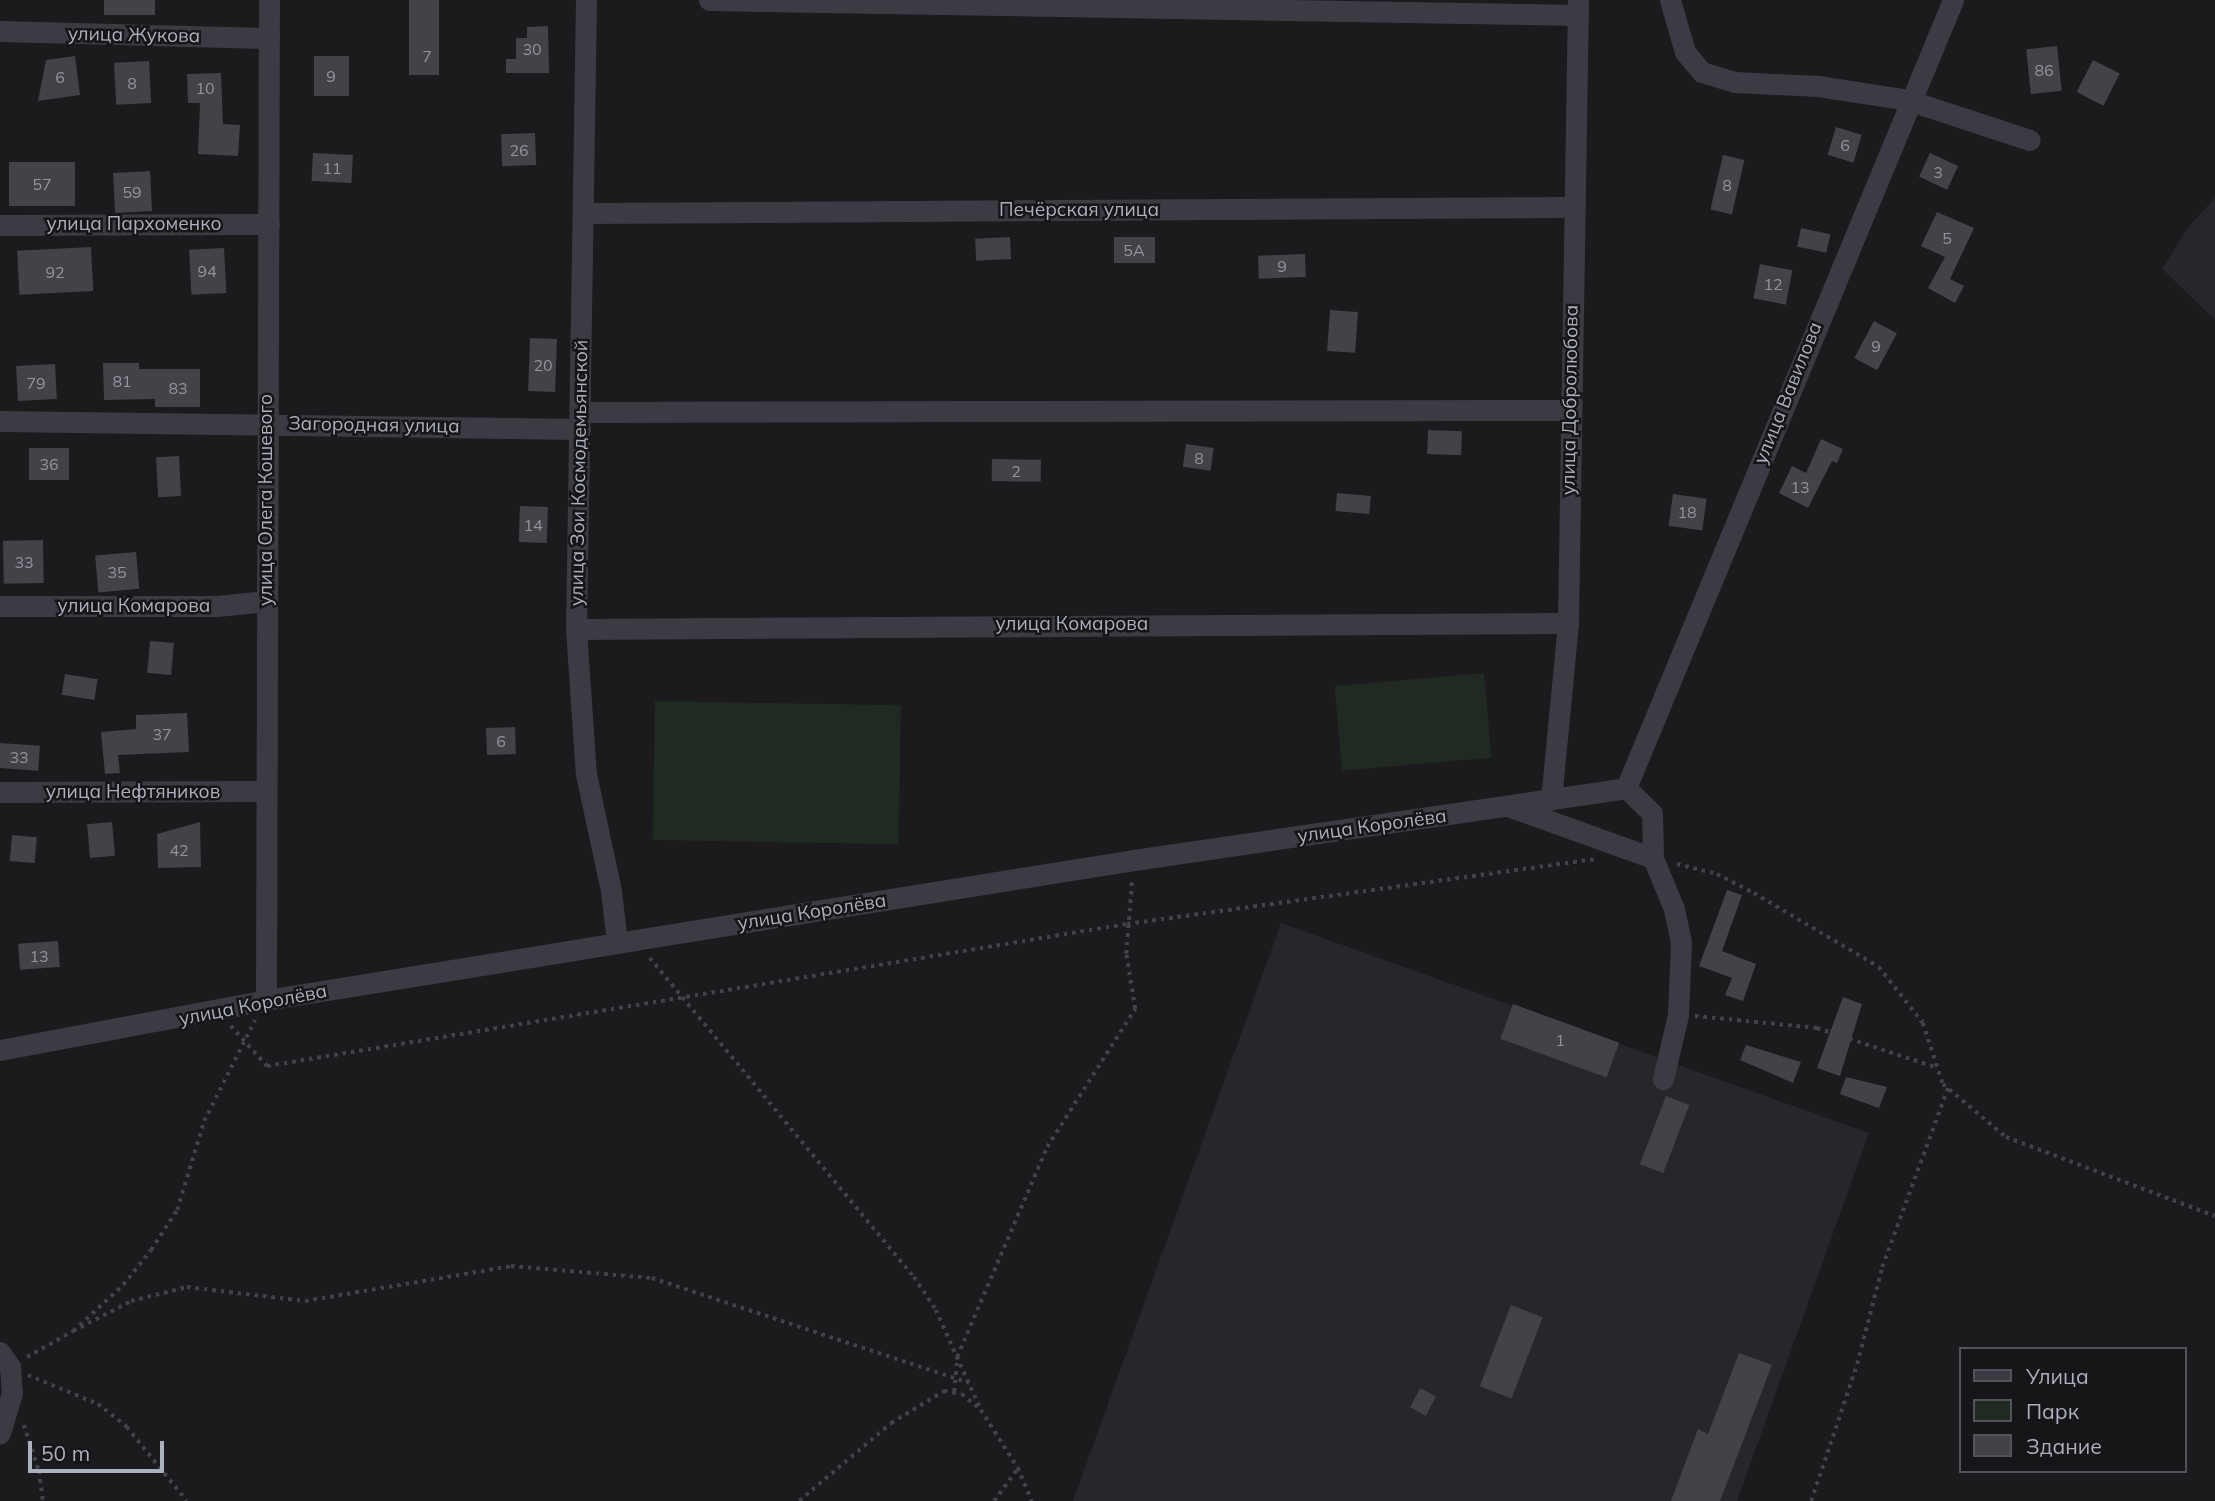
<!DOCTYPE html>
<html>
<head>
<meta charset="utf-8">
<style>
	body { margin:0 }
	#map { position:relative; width:2215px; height:1501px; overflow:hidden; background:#1b1a1d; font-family:Mulish,sans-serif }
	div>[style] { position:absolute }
	.built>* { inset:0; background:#27262a }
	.green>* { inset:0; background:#202922; transform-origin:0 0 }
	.building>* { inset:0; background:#424247; transform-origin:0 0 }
	.path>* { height:3.5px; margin-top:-1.75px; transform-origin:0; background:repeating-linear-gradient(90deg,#41424a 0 3.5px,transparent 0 8.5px) }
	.minor>* { height:21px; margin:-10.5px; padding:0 10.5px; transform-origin:10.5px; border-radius:10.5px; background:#3b3b43 }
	span { translate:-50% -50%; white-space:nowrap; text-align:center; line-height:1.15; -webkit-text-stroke:5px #161518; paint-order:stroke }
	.number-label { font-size:16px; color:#9294a0 }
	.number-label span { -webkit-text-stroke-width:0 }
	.street-label { font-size:19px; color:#acafbd }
	.legend { position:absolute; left:1959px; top:1347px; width:228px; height:126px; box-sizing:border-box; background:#161518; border:2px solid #52535a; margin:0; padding:9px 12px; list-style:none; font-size:21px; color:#acafbd }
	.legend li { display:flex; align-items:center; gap:14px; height:35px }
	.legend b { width:35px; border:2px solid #52535a }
	.scale { position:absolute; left:28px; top:1441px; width:136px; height:32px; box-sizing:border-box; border:4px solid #acafbd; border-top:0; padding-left:9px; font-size:21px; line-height:24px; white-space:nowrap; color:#acafbd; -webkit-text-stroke:5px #161518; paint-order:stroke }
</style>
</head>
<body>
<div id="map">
	<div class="built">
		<i style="clip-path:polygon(2215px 198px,2215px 320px,2162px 269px,2189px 226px)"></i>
		<i style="clip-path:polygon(1281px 923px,1869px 1133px,1737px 1501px,1073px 1501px)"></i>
	</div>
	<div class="green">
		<i style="left:1484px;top:673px;width:85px;height:150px;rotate:85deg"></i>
		<i style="left:655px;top:701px;width:246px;height:139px;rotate:1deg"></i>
	</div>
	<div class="building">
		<i style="left:104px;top:0;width:51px;height:15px"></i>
		<i style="left:409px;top:0;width:30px;height:75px"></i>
		<i style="clip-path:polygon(548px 26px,549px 73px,506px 73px,506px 59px,516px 59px,516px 38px,527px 38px,527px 27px)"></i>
		<i style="left:2057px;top:46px;width:45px;height:31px;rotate:84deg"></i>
		<i style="clip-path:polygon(75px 56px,80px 95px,38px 101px,46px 60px)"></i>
		<i style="left:314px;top:56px;width:35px;height:40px"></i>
		<i style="left:2093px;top:60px;width:30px;height:36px;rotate:27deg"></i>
		<i style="left:149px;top:61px;width:42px;height:35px;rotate:87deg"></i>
		<i style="clip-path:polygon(221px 73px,223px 124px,240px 125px,238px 156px,198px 154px,200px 103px,188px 103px,187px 74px)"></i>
		<i style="left:1836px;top:127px;width:27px;height:29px;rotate:17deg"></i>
		<i style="left:535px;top:133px;width:32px;height:34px;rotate:88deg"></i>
		<i style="left:313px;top:153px;width:40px;height:28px;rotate:3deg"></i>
		<i style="left:1930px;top:153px;width:31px;height:26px;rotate:25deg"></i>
		<i style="left:1723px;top:155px;width:22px;height:56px;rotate:13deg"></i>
		<i style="left:9px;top:162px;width:66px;height:44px"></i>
		<i style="left:150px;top:171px;width:40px;height:37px;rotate:87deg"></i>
		<i style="clip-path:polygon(1937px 212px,1974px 228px,1950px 279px,1964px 286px,1955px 303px,1928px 288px,1945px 257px,1921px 246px)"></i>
		<i style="left:1801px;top:228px;width:30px;height:19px;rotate:12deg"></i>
		<i style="left:1010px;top:237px;width:22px;height:35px;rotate:87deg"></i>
		<i style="left:1114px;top:237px;width:41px;height:26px"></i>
		<i style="left:91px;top:247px;width:44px;height:74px;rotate:87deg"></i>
		<i style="left:224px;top:248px;width:45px;height:35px;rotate:87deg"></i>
		<i style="left:1305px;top:254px;width:23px;height:47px;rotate:88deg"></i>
		<i style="left:1760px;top:264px;width:33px;height:35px;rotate:11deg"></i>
		<i style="left:1330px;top:310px;width:28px;height:41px;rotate:4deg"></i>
		<i style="left:1874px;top:321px;width:26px;height:42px;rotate:28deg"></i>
		<i style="left:530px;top:338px;width:27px;height:53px;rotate:2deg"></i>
		<i style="clip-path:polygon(103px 363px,139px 363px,139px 369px,200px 369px,200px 407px,155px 407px,155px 399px,104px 400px)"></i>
		<i style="left:55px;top:364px;width:35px;height:39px;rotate:87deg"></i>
		<i style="left:1428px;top:430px;width:34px;height:24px;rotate:2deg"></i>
		<i style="clip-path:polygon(1821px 439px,1843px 449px,1837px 463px,1832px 461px,1808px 508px,1779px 493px,1792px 466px,1806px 473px)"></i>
		<i style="left:1186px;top:444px;width:28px;height:23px;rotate:8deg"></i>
		<i style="left:29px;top:448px;width:40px;height:32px"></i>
		<i style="left:179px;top:456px;width:40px;height:23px;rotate:87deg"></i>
		<i style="left:992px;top:459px;width:49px;height:22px;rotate:1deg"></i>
		<i style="left:1337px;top:493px;width:34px;height:18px;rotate:5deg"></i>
		<i style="left:1673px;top:494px;width:34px;height:32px;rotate:8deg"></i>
		<i style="left:520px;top:506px;width:28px;height:36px;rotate:2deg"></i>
		<i style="left:43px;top:540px;width:43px;height:40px;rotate:89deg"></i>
		<i style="left:136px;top:552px;width:37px;height:41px;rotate:85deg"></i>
		<i style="left:150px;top:641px;width:24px;height:32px;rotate:5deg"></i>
		<i style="left:65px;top:674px;width:33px;height:21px;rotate:9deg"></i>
		<i style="clip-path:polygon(187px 713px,189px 752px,118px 755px,120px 773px,105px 774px,101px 732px,136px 729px,136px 715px)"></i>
		<i style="left:515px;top:727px;width:27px;height:29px;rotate:88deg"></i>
		<i style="left:0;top:743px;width:40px;height:25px;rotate:4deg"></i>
		<i style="left:112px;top:822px;width:34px;height:25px;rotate:85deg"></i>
		<i style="clip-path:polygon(200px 822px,201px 867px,158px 868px,157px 834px)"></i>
		<i style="left:12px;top:835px;width:25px;height:26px;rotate:5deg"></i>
		<i style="clip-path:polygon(1727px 890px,1742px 895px,1722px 951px,1756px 964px,1743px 1001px,1725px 995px,1732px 978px,1699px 966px)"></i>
		<i style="left:58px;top:941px;width:26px;height:40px;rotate:86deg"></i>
		<i style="clip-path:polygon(1843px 997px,1862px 1004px,1840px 1076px,1817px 1068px)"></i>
		<i style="left:1513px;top:1004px;width:113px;height:37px;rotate:20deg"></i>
		<i style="clip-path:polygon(1746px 1045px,1801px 1062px,1793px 1083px,1740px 1060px)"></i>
		<i style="clip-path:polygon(1846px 1077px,1887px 1087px,1879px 1108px,1840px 1094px)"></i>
		<i style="left:1666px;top:1096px;width:25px;height:73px;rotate:21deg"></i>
		<i style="left:1511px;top:1305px;width:34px;height:87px;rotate:21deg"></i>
		<i style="clip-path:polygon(1739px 1353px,1772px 1365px,1720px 1501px,1671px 1501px,1698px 1429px,1708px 1434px)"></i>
		<i style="left:1420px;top:1388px;width:18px;height:22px;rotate:27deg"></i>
	</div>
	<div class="path">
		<i style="left:1677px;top:864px;width:41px;rotate:14deg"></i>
		<i style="left:1717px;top:874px;width:42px;rotate:27.2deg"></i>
		<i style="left:1754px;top:893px;width:145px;rotate:30.6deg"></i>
		<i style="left:1879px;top:967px;width:71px;rotate:51.8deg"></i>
		<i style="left:1923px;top:1023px;width:64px;rotate:71.8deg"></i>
		<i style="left:1943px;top:1084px;width:82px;rotate:40.1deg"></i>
		<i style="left:2006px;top:1137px;width:223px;rotate:20.7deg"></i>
		<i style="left:650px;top:958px;width:414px;rotate:50.4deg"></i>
		<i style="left:914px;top:1277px;width:40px;rotate:56deg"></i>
		<i style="left:936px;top:1310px;width:110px;rotate:65.8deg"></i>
		<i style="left:1695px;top:1016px;width:123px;rotate:5.6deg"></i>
		<i style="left:1817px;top:1028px;width:127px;rotate:18.3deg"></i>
		<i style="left:231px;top:1026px;width:54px;rotate:48deg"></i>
		<i style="left:267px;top:1066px;width:872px;rotate:-9.38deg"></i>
		<i style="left:1127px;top:924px;width:473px;rotate:-7.9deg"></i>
		<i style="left:73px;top:1331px;width:65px;rotate:-27.3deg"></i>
		<i style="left:131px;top:1301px;width:58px;rotate:-14deg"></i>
		<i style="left:187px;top:1287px;width:119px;rotate:6.8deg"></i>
		<i style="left:305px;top:1301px;width:209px;rotate:-9.6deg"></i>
		<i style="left:511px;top:1266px;width:142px;rotate:4.9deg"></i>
		<i style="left:652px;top:1278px;width:334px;rotate:18.3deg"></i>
		<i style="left:27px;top:1357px;width:53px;rotate:-29.5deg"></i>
		<i style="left:73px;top:1331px;width:68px;rotate:-42.6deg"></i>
		<i style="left:123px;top:1285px;width:45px;rotate:-51.3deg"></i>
		<i style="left:151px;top:1250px;width:48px;rotate:-57deg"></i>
		<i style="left:177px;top:1210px;width:93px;rotate:-73.1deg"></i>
		<i style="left:204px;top:1121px;width:113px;rotate:-63.2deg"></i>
		<i style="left:28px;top:1375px;width:76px;rotate:22.5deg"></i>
		<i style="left:98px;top:1404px;width:37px;rotate:38deg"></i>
		<i style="left:127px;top:1427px;width:95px;rotate:51deg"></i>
		<i style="left:954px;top:1392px;width:35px;rotate:-85deg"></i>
		<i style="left:957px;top:1357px;width:228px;rotate:-66.8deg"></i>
		<i style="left:1047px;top:1147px;width:164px;rotate:-57.5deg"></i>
		<i style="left:1135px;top:1009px;width:56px;rotate:-99.3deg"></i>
		<i style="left:1126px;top:954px;width:74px;rotate:-85.4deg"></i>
		<i style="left:24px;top:1425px;width:48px;rotate:71.9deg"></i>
		<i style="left:39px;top:1471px;width:30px;rotate:82deg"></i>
		<i style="left:799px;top:1501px;width:121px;rotate:-40.3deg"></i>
		<i style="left:891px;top:1423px;width:62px;rotate:-31.1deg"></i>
		<i style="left:944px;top:1391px;width:18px;rotate:9deg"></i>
		<i style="left:962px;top:1394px;width:25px;rotate:40deg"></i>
		<i style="left:981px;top:1410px;width:69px;rotate:57.5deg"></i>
		<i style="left:1018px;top:1468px;width:36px;rotate:67deg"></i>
		<i style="left:994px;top:1501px;width:41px;rotate:-54deg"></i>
		<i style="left:1811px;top:1501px;width:145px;rotate:-71.4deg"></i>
		<i style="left:1857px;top:1364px;width:100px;rotate:-75.5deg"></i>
		<i style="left:1882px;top:1267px;width:191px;rotate:-69.8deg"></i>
	</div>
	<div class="minor">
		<i style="left:586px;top:0;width:629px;rotate:90.91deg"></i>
		<i style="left:576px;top:629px;width:145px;rotate:86.1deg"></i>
		<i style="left:586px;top:774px;width:120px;rotate:77.9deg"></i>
		<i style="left:611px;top:891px;width:52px;rotate:83.4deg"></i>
		<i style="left:709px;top:0;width:869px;rotate:0.99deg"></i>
		<i style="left:1670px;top:0;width:54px;rotate:73.9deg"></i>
		<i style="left:1685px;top:52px;width:26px;rotate:50deg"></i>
		<i style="left:1702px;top:72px;width:34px;rotate:17deg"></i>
		<i style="left:1734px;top:82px;width:84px;rotate:2.7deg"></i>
		<i style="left:1818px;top:86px;width:91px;rotate:8.8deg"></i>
		<i style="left:1908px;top:100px;width:128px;rotate:18.2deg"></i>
		<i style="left:0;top:31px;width:269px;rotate:1.5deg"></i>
		<i style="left:583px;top:213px;width:992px;rotate:-0.35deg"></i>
		<i style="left:0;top:225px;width:269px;rotate:-0.2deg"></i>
		<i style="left:581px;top:412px;width:987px;rotate:-0.12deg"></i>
		<i style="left:0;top:421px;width:580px;rotate:0.79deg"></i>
		<i style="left:0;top:606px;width:217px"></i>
		<i style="left:217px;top:606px;width:50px;rotate:-5.7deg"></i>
		<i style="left:576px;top:629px;width:992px;rotate:-0.35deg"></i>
		<i style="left:1626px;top:788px;width:853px;rotate:-67.46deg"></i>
		<i style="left:1626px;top:788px;width:36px;rotate:44deg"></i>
		<i style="left:1652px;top:813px;width:45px;rotate:88.7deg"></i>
		<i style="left:1653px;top:858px;width:55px;rotate:67.6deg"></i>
		<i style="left:1674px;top:909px;width:35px;rotate:78deg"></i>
		<i style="left:1681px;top:943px;width:72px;rotate:92.4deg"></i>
		<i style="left:1678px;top:1015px;width:66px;rotate:103.2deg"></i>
		<i style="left:0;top:792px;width:266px;rotate:-0.2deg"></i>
		<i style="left:1551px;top:800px;width:178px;rotate:-84.5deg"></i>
		<i style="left:1568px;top:623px;width:623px;rotate:-89.08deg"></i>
		<i style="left:1511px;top:807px;width:151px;rotate:19.8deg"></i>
		<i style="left:266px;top:1000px;width:1000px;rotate:-89.83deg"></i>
		<i style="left:0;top:1050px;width:271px;rotate:-10.6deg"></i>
		<i style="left:266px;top:1000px;width:374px;rotate:-9.2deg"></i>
		<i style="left:635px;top:940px;width:505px;rotate:-9.11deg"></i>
		<i style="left:1134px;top:860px;width:497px;rotate:-8.3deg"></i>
		<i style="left:0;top:1352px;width:18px;rotate:56deg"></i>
		<i style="left:10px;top:1367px;width:26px;rotate:86deg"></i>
		<i style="left:12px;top:1393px;width:42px;rotate:106.7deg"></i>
	</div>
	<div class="number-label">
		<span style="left:532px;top:49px">30</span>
		<span style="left:427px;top:56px">7</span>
		<span style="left:2044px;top:70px">86</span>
		<span style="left:331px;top:76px">9</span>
		<span style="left:60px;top:77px">6</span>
		<span style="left:132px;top:83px">8</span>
		<span style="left:205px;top:88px">10</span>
		<span style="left:1845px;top:145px">6</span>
		<span style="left:519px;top:150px">26</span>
		<span style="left:332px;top:168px">11</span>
		<span style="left:1938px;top:172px">3</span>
		<span style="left:42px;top:184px">57</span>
		<span style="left:1727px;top:185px">8</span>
		<span style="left:132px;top:192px">59</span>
		<span style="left:1947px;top:238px">5</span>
		<span style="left:1134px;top:250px">5А</span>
		<span style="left:1282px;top:266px">9</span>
		<span style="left:207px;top:271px">94</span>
		<span style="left:55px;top:272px">92</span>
		<span style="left:1773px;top:284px">12</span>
		<span style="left:1876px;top:346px">9</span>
		<span style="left:543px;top:365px">20</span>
		<span style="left:122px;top:381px">81</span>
		<span style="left:36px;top:383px">79</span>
		<span style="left:178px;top:388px">83</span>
		<span style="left:1199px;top:458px">8</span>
		<span style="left:49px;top:464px">36</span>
		<span style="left:1016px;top:471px">2</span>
		<span style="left:1800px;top:487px">13</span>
		<span style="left:1687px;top:512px">18</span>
		<span style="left:533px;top:525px">14</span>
		<span style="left:24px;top:562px">33</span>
		<span style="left:117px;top:572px">35</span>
		<span style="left:162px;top:734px">37</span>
		<span style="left:501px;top:741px">6</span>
		<span style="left:19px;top:757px">33</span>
		<span style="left:179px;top:850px">42</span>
		<span style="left:39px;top:956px">13</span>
		<span style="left:1560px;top:1040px">1</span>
	</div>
	<div class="street-label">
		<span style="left:134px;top:35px;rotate:1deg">улица Жукова</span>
		<span style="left:1079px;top:210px">Печёрская улица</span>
		<span style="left:134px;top:224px">улица Пархоменко</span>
		<span style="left:1788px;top:393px;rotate:-68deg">улица Вавилова</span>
		<span style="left:1570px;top:400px;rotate:-89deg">улица Добролюбова</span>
		<span style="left:374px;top:425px;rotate:1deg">Загородная улица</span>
		<span style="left:579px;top:473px;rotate:-89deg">улица Зои Космодемьянской</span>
		<span style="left:266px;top:500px;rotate:-90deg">улица Олега Кошевого</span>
		<span style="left:134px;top:606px">улица Комарова</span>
		<span style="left:1072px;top:624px">улица Комарова</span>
		<span style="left:133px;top:792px">улица Нефтяников</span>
		<span style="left:1372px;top:826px;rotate:-8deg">улица Королёва</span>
		<span style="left:812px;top:912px;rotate:-9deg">улица Королёва</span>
		<span style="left:253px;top:1005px;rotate:-11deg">улица Королёва</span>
	</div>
	<ul class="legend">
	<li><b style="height:9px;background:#3b3b43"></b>Улица</li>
	<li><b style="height:19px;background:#202922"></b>Парк</li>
	<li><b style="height:19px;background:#424247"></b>Здание</li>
	</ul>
	<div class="scale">50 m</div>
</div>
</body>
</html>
